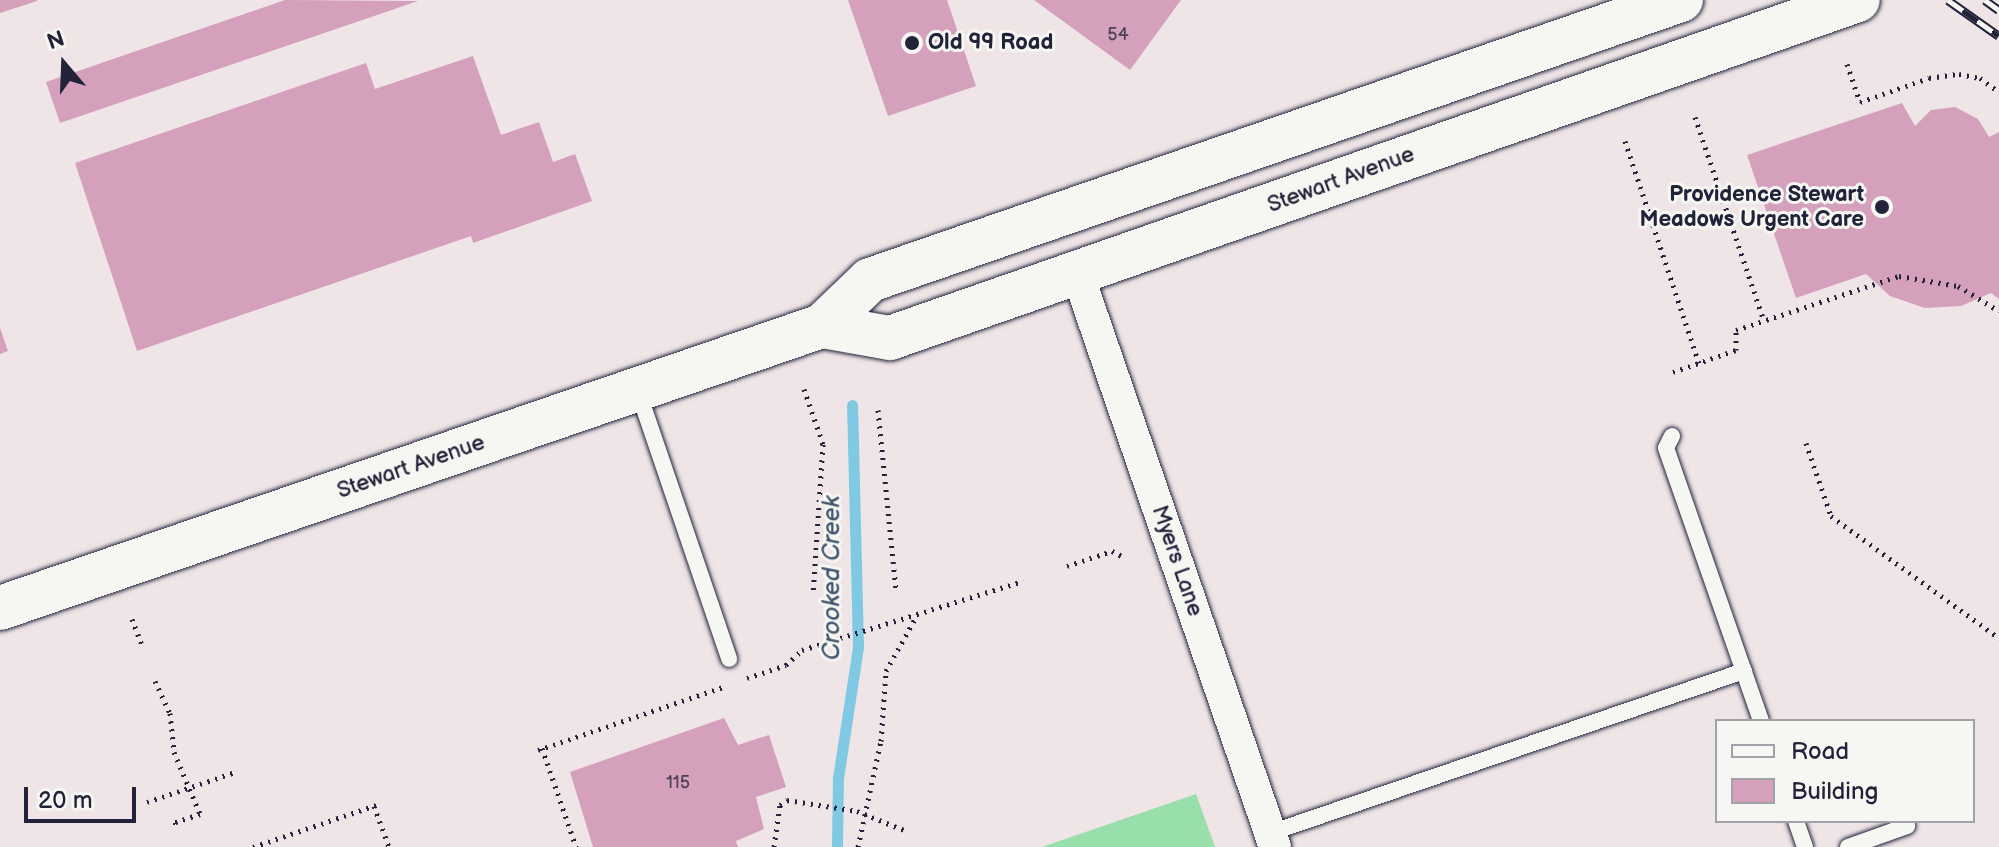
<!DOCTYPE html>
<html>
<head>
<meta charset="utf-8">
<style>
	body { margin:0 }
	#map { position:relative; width:1999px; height:847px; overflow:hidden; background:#efe5e7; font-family:"Balsamiq Sans",sans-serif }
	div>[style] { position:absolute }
	.green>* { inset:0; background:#99dfab }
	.stream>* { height:11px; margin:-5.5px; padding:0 5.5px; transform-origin:5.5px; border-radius:5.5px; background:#81c9e2 }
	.building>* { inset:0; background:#d4a0bb }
	.path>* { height:5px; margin-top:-2.5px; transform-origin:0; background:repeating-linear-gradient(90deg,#22223b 0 2px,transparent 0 8px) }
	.roads { filter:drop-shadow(0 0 2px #22223b) drop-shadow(0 0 2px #22223b) }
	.service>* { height:16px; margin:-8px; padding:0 8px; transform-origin:8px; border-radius:8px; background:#f6f6f2 }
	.minor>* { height:32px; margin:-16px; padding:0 16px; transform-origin:16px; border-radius:16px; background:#f6f6f2 }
	.secondary>* { height:44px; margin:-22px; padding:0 22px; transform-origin:22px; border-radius:22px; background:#f6f6f2 }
	.rail>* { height:9px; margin-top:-4.5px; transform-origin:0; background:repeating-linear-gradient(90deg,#f6f6f2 0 18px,#22223b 0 36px); box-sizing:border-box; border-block:2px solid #22223b }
	.dots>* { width:22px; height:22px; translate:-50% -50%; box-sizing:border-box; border:4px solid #f6f6f2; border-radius:50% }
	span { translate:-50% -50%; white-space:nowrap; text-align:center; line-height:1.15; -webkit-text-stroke:6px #f6f6f2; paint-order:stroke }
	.number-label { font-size:18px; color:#4e425b }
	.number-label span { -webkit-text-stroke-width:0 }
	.poi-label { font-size:22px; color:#22223b; font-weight:700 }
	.left { translate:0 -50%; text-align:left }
	.right { translate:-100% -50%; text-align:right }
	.street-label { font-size:22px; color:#22223b }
	.water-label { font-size:24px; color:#3e546d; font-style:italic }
	.legend { position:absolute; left:1715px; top:719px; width:260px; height:104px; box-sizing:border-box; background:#f6f6f2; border:2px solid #a1a1a9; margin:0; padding:10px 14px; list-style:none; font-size:24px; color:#22223b }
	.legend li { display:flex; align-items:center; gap:16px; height:40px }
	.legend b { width:40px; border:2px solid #a1a1a9 }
	.north { position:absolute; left:24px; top:24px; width:80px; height:80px; -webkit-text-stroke:6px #f6f6f2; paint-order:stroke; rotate:341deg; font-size:22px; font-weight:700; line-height:32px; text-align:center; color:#22223b }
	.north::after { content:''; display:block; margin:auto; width:28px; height:36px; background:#22223b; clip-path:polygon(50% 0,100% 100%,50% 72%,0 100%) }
	.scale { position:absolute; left:24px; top:787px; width:112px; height:36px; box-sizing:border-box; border:4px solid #22223b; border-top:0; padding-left:10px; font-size:24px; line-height:28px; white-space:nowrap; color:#22223b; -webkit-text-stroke:6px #f6f6f2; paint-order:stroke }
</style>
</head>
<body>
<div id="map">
	<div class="green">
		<i style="clip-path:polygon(1196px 794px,1215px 847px,1042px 847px)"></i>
	</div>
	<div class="stream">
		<i style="left:837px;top:847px;width:69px;rotate:-89.2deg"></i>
		<i style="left:838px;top:778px;width:133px;rotate:-81.3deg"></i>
		<i style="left:858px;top:647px;width:242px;rotate:-91.4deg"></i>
	</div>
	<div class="building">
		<i style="clip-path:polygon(0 0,37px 0,37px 1px,0 13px)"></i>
		<i style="clip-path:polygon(285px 0,418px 1px,60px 123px,46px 82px)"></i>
		<i style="clip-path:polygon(848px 0,947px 0,976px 86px,888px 116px)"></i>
		<i style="clip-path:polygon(1034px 0,1181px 0,1130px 70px)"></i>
		<i style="clip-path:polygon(473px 56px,501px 135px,539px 122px,553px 162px,575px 154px,592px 201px,473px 243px,471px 236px,137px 351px,75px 163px,366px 63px,375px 89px)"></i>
		<i style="clip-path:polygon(1902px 103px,1915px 126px,1931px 110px,1955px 107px,1978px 119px,1989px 137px,1999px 132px,1999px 299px,1991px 293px,1961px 306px,1925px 308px,1890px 296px,1866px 274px,1796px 298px,1747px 155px)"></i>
		<i style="clip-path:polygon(0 328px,8px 351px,0 354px)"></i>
		<i style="clip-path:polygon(724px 718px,738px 745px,769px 735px,786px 787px,756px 797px,764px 829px,736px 841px,738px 847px,593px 847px,570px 772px)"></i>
	</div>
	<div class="path">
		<i style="left:1847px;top:64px;width:40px;rotate:71.1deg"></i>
		<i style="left:1860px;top:102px;width:73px;rotate:-19.2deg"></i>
		<i style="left:1929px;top:78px;width:30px;rotate:-8deg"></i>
		<i style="left:1959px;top:74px;width:21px;rotate:11deg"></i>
		<i style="left:1980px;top:78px;width:24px;rotate:36deg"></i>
		<i style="left:1695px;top:117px;width:215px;rotate:71.3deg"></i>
		<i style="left:1625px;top:141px;width:234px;rotate:71.6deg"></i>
		<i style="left:1673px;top:372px;width:67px;rotate:-19.2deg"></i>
		<i style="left:1736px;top:350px;width:20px;rotate:-90deg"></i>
		<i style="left:1736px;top:330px;width:172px;rotate:-18.3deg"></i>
		<i style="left:1899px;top:276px;width:60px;rotate:9.6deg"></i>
		<i style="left:1958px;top:286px;width:48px;rotate:31.4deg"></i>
		<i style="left:804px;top:389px;width:58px;rotate:70.9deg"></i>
		<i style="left:823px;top:444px;width:150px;rotate:93.8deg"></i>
		<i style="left:878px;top:410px;width:181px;rotate:84.3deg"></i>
		<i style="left:1806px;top:443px;width:77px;rotate:71.1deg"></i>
		<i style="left:1831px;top:516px;width:208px;rotate:36deg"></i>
		<i style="left:1067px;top:566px;width:47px;rotate:-18.4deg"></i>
		<i style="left:1112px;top:551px;width:11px;rotate:27deg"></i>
		<i style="left:132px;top:619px;width:28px;rotate:69deg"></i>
		<i style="left:747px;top:678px;width:41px;rotate:-18.4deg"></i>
		<i style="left:786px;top:665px;width:22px;rotate:-43deg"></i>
		<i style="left:802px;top:650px;width:232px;rotate:-17.3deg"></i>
		<i style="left:155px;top:681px;width:35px;rotate:65deg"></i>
		<i style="left:170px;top:713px;width:39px;rotate:84deg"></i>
		<i style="left:174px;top:752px;width:67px;rotate:67.2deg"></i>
		<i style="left:200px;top:814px;width:26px;rotate:162deg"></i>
		<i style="left:175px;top:822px;width:5px;rotate:68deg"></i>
		<i style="left:542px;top:748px;width:105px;rotate:71deg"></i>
		<i style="left:538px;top:750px;width:199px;rotate:-18.8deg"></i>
		<i style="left:147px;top:802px;width:93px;rotate:-18.8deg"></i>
		<i style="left:374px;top:806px;width:44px;rotate:69.9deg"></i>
		<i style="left:253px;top:847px;width:133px;rotate:-18.8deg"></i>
		<i style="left:774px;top:847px;width:42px;rotate:-81.9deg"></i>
		<i style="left:780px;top:805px;width:9px;rotate:-36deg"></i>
		<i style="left:787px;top:800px;width:71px;rotate:8.9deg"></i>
		<i style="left:857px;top:811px;width:51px;rotate:22deg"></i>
		<i style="left:858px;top:847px;width:108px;rotate:-77.8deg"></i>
		<i style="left:881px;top:741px;width:70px;rotate:-85.9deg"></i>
		<i style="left:886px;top:671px;width:62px;rotate:-60.9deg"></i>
	</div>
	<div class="roads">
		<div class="service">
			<i style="left:638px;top:391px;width:283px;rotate:71.2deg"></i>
			<i style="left:1672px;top:436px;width:13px;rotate:117deg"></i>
			<i style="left:1666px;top:448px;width:289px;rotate:70.8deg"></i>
			<i style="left:1796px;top:821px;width:28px;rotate:71deg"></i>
			<i style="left:1270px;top:833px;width:501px;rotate:-18.87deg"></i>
			<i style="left:1848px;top:847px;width:63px;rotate:-19.6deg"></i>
		</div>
		<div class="minor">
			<i style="left:1078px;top:275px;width:605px;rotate:71deg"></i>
		</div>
		<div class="secondary">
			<i style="left:822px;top:326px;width:69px;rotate:10deg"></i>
			<i style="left:890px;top:338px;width:1025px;rotate:-19.25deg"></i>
			<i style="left:0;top:608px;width:869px;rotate:-18.94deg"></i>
			<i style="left:822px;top:326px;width:66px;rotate:-43.8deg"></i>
			<i style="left:870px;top:280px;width:858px;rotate:-19.05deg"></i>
		</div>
	</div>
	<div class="rail">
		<i style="left:1948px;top:0;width:62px;rotate:35.2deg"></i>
		<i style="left:1985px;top:0;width:17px;rotate:36deg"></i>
	</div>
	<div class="dots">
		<i style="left:912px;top:43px;background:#22223b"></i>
		<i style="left:1882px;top:207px;background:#22223b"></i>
	</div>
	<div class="number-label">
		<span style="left:1118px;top:35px">54</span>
		<span style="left:678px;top:783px">115</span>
	</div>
	<div class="poi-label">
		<span class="left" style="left:928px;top:43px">Old 99 Road</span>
		<span class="right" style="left:1864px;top:207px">Providence Stewart<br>Meadows Urgent Care</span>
	</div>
	<div class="street-label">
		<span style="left:1341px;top:180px;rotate:-20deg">Stewart Avenue</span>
		<span style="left:411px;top:467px;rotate:-19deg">Stewart Avenue</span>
		<span style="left:1177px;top:561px;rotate:71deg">Myers Lane</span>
	</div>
	<div class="water-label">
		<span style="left:832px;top:578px;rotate:-90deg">Crooked Creek</span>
	</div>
	<ul class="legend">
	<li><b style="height:10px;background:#f6f6f2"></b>Road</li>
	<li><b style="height:22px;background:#d4a0bb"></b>Building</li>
	</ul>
	<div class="north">N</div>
	<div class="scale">20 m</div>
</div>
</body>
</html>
